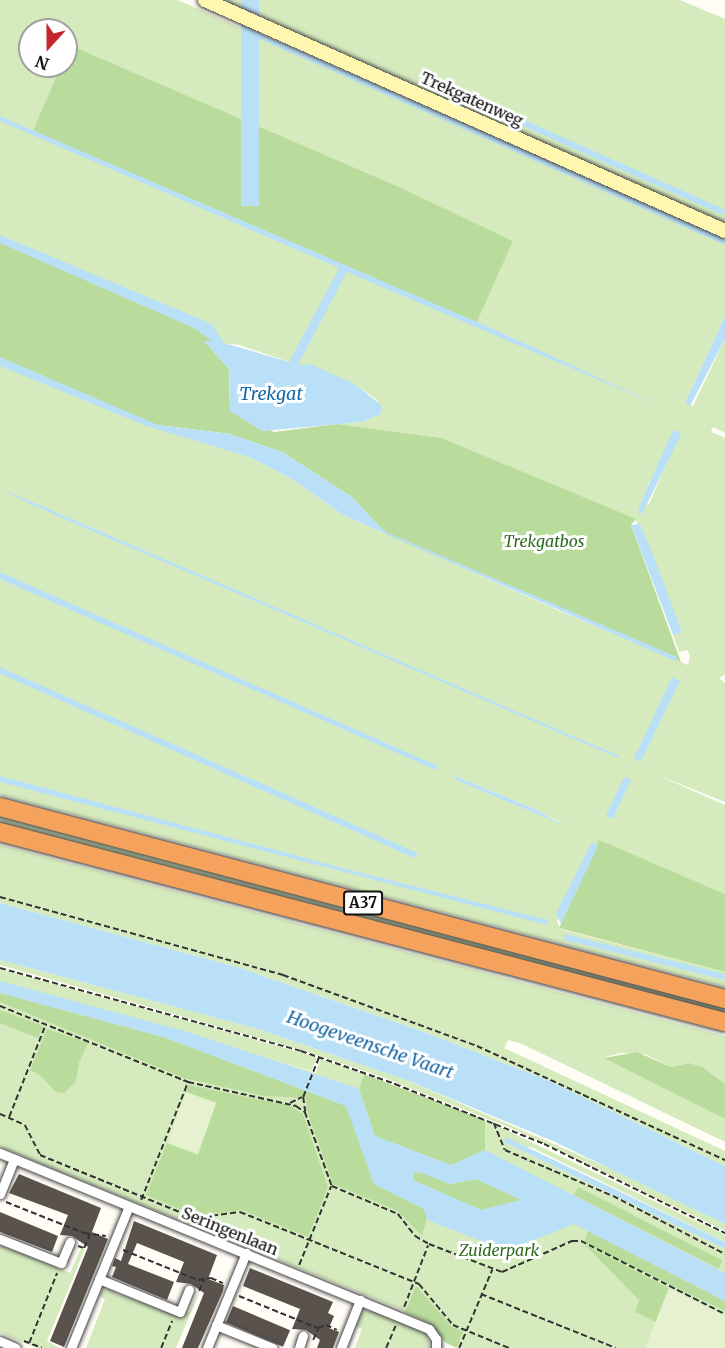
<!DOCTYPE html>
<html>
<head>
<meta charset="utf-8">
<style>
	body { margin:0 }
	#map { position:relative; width:725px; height:1348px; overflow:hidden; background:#fffdf5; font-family:Merriweather,serif }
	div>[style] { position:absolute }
	.green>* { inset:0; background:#d5ebbd }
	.forest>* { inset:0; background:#b9dc9c; transform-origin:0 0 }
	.pitch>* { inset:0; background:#e6f2cf; transform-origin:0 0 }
	.water>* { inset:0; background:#b9e0f7; transform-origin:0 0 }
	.building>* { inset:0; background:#5a524d; transform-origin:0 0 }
	.path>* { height:1.5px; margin-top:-0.75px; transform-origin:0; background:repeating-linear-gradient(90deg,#333 0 6px,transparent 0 9px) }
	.roads { filter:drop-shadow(0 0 2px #444) drop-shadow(0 0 2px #444) }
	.street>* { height:9px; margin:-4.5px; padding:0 4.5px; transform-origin:4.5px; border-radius:4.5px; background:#fff }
	.secondary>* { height:14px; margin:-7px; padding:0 7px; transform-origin:7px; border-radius:7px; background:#fff6b0 }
	.highway>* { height:18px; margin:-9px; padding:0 9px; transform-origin:9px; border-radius:9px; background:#f5a25d }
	span { translate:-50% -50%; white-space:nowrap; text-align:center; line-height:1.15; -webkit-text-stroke:6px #fff; paint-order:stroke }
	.shield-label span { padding:2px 4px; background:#fff; border:2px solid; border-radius:4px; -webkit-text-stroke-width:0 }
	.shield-label { font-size:15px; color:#111; font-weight:700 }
	.street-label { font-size:16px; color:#111 }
	.park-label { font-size:16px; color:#2f6b1f; font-style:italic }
	.water-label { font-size:18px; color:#1768a6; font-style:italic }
	.north { position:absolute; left:18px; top:18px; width:60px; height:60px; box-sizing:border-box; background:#fff; border:2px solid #a0a0a0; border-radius:50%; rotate:201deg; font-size:16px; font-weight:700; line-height:24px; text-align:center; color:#111 }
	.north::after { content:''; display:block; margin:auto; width:21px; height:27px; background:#c4262e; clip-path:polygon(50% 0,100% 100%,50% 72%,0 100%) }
</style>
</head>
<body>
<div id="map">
	<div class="green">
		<i style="clip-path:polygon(evenodd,0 0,178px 0,725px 243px,725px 316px,685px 403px,693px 406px,725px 339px,725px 433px,713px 427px,711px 432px,725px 438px,725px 675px,719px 678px,725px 683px,725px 802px,655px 774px,725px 805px,725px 894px,599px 841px,557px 921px,560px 929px,725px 972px,725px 987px,0 795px,0 360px,157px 427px,249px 457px,292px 479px,343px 515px,562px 612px,688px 665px,690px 656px,687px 650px,679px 652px,673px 635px,682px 632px,635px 519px,442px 438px,337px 424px,362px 422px,381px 414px,377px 400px,355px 384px,239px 345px,213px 342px,0 236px,0 0,30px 30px,66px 30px,66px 55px,70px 45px,397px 186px,513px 241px,33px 133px,61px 66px,30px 66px,30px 30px,0 0,680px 433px,649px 504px,640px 508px,649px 483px,680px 433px,0 0,452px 775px,535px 809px,563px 824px,456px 780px,452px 775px)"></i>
		<i style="clip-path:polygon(213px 0,680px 0,725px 19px,725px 226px)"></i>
		<i style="clip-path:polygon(0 815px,725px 1007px,725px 1016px,0 826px)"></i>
		<i style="clip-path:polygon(0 845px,725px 1036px,725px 1084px,703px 1067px,689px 1063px,671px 1067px,645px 1054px,621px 1053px,605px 1057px,725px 1119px,725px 1142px,522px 1044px,508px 1040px,504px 1048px,725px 1151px,725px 1166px,547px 1080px,424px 1032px,237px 967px,0 903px)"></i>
		<i style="clip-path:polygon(0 960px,258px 1029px,409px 1081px,625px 1175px,725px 1224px,725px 1231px,518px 1131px,382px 1077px,305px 1051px,0 965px)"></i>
		<i style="clip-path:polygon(0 969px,303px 1053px,317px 1058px,311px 1071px,125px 1016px,316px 1073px,320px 1059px,364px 1074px,360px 1087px,485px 1135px,485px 1120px,725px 1235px,725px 1242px,533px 1148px,504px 1142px,725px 1249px,725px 1348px,462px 1348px,448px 1342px,432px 1322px,0 1147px)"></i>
		<i style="clip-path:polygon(0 1245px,70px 1273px,81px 1248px,85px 1249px,47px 1341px,60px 1348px,37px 1348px,0 1333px)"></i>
		<i style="clip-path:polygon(204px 1281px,176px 1348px,86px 1348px,105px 1299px,100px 1296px,101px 1290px,113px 1289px,115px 1293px,180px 1316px,189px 1312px)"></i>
		<i style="clip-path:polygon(374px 1310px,426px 1333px,430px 1348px,355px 1348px,362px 1329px,355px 1326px,357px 1320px,362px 1311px)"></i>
	</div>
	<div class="forest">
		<i style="clip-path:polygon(70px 45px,397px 186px,513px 241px,475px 326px,32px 133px,61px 66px,66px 66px)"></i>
		<i style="clip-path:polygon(0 236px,209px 324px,213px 342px,205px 342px,229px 369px,230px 411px,274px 432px,337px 424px,442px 438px,636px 519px,631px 525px,681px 662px,387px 535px,352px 497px,282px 452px,230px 434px,150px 424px,0 360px)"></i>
		<i style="clip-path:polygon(599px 840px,725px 894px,725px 972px,559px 928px)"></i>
		<i style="clip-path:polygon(0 993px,163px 1037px,346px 1106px,374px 1184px,424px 1209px,427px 1217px,422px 1236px,398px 1211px,333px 1184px,306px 1108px,306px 1098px,264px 1096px,184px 1078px,0 1002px)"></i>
		<i style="clip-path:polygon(0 1010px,43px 1026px,38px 1038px,0 1023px)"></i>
		<i style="clip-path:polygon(47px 1029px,88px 1043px,79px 1063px,76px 1081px,64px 1093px,56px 1092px,41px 1076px,30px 1070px)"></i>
		<i style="clip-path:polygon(637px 1052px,671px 1067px,689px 1063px,703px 1067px,725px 1084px,725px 1119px,604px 1058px)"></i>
		<i style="clip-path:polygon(364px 1074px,485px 1120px,485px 1150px,451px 1165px,375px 1136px,359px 1089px)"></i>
		<i style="clip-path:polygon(189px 1085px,291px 1106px,303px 1114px,328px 1187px,308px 1237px,242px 1210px,196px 1216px,146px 1195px,167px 1143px,198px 1155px,216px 1103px,186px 1092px)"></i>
		<i style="clip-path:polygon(420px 1172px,450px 1184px,476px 1179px,522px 1200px,481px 1210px,413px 1180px,414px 1173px)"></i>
		<i style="left:578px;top:1187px;width:162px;height:9px;rotate:27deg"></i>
		<i style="clip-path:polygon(588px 1231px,725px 1301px,725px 1311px,584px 1243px)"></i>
		<i style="clip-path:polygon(585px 1245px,669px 1288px,656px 1322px,635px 1312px,639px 1300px)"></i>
		<i style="clip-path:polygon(416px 1286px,452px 1327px,463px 1331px,457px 1348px,446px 1343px,429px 1323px,405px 1312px)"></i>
	</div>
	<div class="pitch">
		<i style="left:186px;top:1092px;width:32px;height:54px;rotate:20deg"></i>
		<i style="clip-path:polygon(669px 1288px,725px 1316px,725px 1348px,645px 1348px)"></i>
	</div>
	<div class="water">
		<i style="left:241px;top:0;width:18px;height:206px"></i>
		<i style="clip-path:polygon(248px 28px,725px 238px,725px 245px,246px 33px)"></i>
		<i style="left:450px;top:87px;width:301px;height:6px;rotate:24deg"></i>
		<i style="clip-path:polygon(0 116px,491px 328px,662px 407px,347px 272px,298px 365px,310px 364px,355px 384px,381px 405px,381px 414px,362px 422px,262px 431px,230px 411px,229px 369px,204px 341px,212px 341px,194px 328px,0 243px,0 235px,212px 324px,224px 343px,289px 362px,339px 268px,0 121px)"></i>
		<i style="clip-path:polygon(725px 316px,725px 339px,690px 406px,685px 403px)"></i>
		<i style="clip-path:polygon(0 357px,158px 425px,230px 434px,282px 452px,352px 497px,384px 531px,677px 657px,675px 661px,343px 515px,292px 479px,249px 457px,144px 425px,0 366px)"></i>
		<i style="clip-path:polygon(673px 430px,681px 433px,680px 437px,642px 514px,638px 512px,641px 502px)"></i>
		<i style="clip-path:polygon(0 488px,619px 756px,618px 758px,30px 504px)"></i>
		<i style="clip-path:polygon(640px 524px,652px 552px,682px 632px,673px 635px,631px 525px)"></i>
		<i style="clip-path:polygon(0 572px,438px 766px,438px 767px,436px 770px,0 579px)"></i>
		<i style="left:0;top:667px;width:457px;height:6px;rotate:24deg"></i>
		<i style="clip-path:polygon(672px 677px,680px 681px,641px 761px,637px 761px,634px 758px)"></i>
		<i style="clip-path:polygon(452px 775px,535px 809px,563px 825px,456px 780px)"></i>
		<i style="clip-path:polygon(0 776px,354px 871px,548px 920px,547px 925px,0 782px)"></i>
		<i style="clip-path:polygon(624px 777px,631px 780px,613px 818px,609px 818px,606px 815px)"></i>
		<i style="clip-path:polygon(592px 842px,598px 846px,561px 924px,556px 913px)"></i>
		<i style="clip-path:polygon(0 903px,237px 967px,424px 1032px,547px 1080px,725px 1166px,725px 1224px,555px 1142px,409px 1081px,258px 1029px,0 960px)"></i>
		<i style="left:565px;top:934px;width:165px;height:6px;rotate:14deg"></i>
		<i style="clip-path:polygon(evenodd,0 981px,188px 1032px,354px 1087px,359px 1089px,375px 1136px,451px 1165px,485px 1150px,493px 1154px,725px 1273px,725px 1301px,574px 1224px,507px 1251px,427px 1220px,424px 1209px,374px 1184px,346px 1106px,163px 1037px,0 993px,0 981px,419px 1172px,450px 1184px,476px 1179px,521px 1200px,481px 1210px,413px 1180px,414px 1173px,419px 1172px)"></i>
		<i style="clip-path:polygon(506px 1137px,725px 1242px,725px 1249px,504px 1142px)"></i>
	</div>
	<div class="building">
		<i style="clip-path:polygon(19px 1174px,101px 1208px,92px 1232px,108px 1239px,64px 1347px,50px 1341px,88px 1247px,72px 1236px,60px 1235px,68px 1215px,9px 1193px)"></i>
		<i style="clip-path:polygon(0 1212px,58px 1236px,52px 1252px,0 1232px)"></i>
		<i style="clip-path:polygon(134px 1221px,217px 1255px,208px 1279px,224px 1285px,223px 1291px,198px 1348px,182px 1348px,204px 1293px,191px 1284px,176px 1282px,184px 1262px,137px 1243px,128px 1264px,174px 1282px,167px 1300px,112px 1277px,116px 1267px,112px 1266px,115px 1258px,121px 1261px)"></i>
		<i style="clip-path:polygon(250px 1268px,333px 1302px,328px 1313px,334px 1316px,329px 1328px,339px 1332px,333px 1348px,317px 1348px,320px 1340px,306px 1330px,292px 1329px,300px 1309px,243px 1286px)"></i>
		<i style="left:233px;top:1306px;width:62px;height:18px;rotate:23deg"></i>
	</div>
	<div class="path">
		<i style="left:0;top:897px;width:294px;rotate:15.4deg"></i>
		<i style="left:283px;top:975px;width:207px;rotate:20.1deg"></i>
		<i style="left:477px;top:1046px;width:273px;rotate:24.7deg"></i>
		<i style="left:0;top:968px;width:312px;rotate:15.4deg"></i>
		<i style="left:301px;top:1051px;width:100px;rotate:19.3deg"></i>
		<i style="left:395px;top:1084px;width:161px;rotate:21.9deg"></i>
		<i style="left:544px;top:1144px;width:202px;rotate:26.2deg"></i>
		<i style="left:0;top:1006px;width:203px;rotate:22deg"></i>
		<i style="left:188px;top:1082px;width:111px;rotate:12.5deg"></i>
		<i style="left:296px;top:1106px;width:11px;rotate:34deg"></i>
		<i style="left:305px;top:1112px;width:79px;rotate:70deg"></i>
		<i style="left:332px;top:1186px;width:72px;rotate:23deg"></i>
		<i style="left:398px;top:1214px;width:28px;rotate:52deg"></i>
		<i style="left:415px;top:1236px;width:16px;rotate:30deg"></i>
		<i style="left:429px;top:1244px;width:78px;rotate:21deg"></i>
		<i style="left:502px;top:1272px;width:77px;rotate:-23.9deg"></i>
		<i style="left:572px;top:1241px;width:9px"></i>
		<i style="left:581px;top:1241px;width:161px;rotate:26.9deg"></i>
		<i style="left:290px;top:1103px;width:13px;rotate:-27deg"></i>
		<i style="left:305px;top:1112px;width:15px;rotate:-98deg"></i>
		<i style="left:303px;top:1097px;width:43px;rotate:-68.2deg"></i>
		<i style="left:0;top:1114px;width:27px;rotate:24deg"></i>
		<i style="left:25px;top:1125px;width:34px;rotate:63deg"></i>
		<i style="left:40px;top:1155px;width:166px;rotate:22.2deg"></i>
		<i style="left:194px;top:1218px;width:46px;rotate:-7.4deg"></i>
		<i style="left:240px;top:1212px;width:193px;rotate:21.9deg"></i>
		<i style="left:419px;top:1284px;width:53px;rotate:50.3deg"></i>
		<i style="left:453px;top:1325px;width:61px;rotate:22.3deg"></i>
		<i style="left:9px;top:1117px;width:98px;rotate:-68.4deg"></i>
		<i style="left:494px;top:1123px;width:29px;rotate:68deg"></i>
		<i style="left:505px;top:1150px;width:117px;rotate:23.1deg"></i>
		<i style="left:613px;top:1196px;width:126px;rotate:27.4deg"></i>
		<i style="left:141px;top:1200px;width:127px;rotate:-68.3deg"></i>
		<i style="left:6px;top:1202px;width:84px;rotate:21.7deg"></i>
		<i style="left:84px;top:1233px;width:22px;rotate:8deg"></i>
		<i style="left:78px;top:1246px;width:6px;rotate:18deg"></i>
		<i style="left:84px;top:1248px;width:16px;rotate:-68deg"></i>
		<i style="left:123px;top:1250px;width:81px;rotate:21.8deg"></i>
		<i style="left:198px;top:1280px;width:13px;rotate:-9deg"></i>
		<i style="left:211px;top:1278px;width:13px;rotate:23deg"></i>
		<i style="left:299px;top:1265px;width:85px;rotate:-67.9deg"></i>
		<i style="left:199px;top:1291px;width:13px;rotate:-67deg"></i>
		<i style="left:481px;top:1294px;width:145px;rotate:21.8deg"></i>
		<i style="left:239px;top:1296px;width:85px;rotate:22.1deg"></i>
		<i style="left:318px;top:1328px;width:9px;rotate:-21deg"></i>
		<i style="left:326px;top:1325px;width:12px;rotate:24deg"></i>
		<i style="left:404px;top:1307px;width:66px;rotate:-68.8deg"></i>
		<i style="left:313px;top:1340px;width:12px;rotate:-66deg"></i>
		<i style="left:24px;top:1341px;width:19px;rotate:21deg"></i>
		<i style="left:29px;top:1343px;width:75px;rotate:-68.2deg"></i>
		<i style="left:161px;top:1348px;width:29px;rotate:-68deg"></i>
		<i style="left:386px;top:1348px;width:25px;rotate:-67deg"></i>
		<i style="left:459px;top:1348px;width:85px;rotate:-67.1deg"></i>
	</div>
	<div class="roads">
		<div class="street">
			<i style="left:0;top:1153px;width:464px;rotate:22.3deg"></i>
			<i style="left:429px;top:1329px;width:12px;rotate:55deg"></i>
			<i style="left:436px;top:1339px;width:9px;rotate:90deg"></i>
			<i style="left:0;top:1194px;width:38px;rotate:-68deg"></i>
			<i style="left:0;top:1239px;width:66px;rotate:21.5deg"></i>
			<i style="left:61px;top:1263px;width:23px;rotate:-67deg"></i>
			<i style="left:99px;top:1279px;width:87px;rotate:22.2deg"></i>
			<i style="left:180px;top:1312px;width:24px;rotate:-68deg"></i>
			<i style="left:216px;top:1325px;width:61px;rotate:22deg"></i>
			<i style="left:0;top:1341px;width:17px;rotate:24deg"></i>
			<i style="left:71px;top:1348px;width:153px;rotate:-67.8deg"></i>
			<i style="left:207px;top:1348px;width:103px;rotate:-67.7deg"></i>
			<i style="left:299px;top:1348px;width:13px;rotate:-72deg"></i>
			<i style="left:341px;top:1348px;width:52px;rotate:-68.4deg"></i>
		</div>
		<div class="secondary">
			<i style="left:205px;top:0;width:569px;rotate:23.95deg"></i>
		</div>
		<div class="highway">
			<i style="left:0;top:807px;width:750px;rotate:14.83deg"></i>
			<i style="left:0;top:832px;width:749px;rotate:14.69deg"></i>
		</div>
	</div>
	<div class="shield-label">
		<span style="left:363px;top:903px">A37</span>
	</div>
	<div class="street-label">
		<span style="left:472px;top:99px;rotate:24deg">Trekgatenweg</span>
		<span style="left:230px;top:1231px;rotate:22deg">Seringenlaan</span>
	</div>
	<div class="park-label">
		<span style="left:544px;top:541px">Trekgatbos</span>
		<span style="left:499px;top:1250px">Zuiderpark</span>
	</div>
	<div class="water-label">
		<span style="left:271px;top:394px">Trekgat</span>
		<span style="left:370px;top:1045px;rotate:19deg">Hoogeveensche Vaart</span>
	</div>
	<div class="north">N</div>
</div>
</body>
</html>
